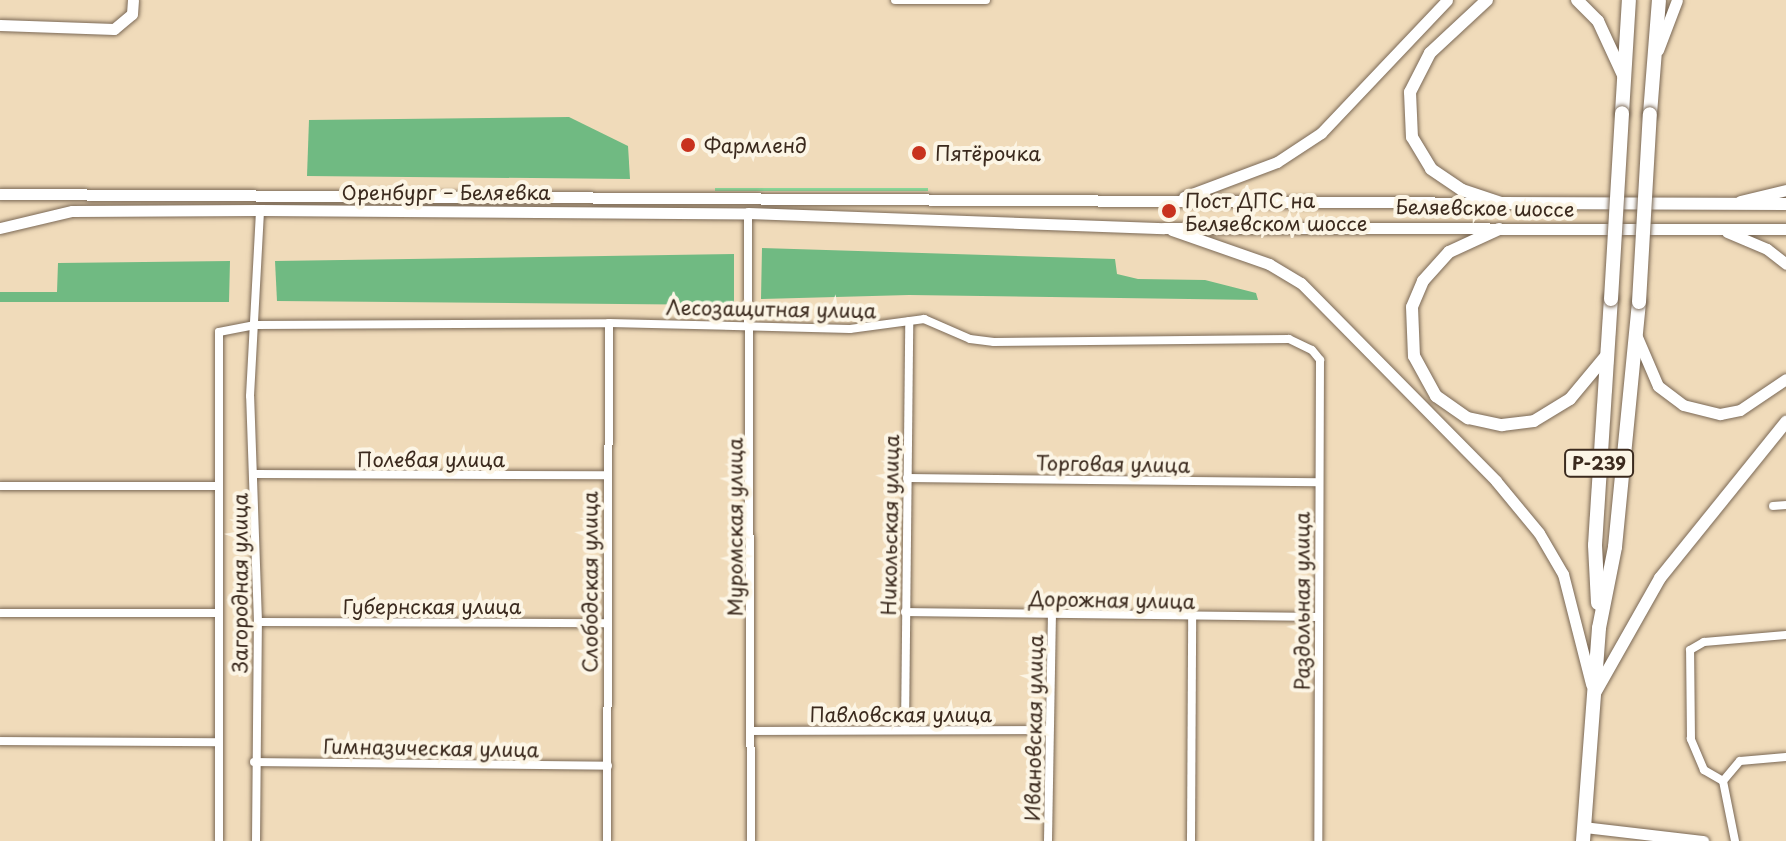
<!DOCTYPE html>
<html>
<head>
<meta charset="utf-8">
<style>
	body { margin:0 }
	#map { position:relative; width:1786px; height:841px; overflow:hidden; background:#f0dbba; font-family:"Playpen Sans",sans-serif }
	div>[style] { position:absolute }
	.green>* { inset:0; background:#8bda9a; transform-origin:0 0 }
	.forest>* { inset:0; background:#70ba82 }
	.roads { filter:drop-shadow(0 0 2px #7a6855) drop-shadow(0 0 2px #7a6855) }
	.street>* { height:8px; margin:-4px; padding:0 4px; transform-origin:4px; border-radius:4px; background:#fff }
	.secondary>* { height:11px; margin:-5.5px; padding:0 5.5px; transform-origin:5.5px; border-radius:5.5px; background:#fff }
	.primary>* { height:12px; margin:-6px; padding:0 6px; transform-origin:6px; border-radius:6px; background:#fff }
	.highway>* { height:14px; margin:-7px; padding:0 7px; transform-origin:7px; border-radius:7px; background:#fff }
	.bridges { filter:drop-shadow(0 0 2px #7a6855) drop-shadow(0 0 2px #7a6855) }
	.highway-bridge>* { height:14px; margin:-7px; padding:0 7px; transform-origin:7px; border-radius:7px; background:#fff }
	.dots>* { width:22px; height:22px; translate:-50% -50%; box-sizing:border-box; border:4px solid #fcf5e5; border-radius:50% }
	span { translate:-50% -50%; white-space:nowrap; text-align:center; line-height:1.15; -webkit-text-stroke:8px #fcf5e5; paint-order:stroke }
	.shield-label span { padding:2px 6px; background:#fcf5e5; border:2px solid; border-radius:6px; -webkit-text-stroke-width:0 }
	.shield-label { font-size:18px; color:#3b2a1e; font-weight:700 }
	.poi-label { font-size:20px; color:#3b2a1e }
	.left { translate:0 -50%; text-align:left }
	.street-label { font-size:20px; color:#3b2a1e }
</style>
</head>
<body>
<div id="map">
	<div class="green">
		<i style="left:715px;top:188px;width:213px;height:3px"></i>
	</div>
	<div class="forest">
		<i style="clip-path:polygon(569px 117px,628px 146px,630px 179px,307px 176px,309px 120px)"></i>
		<i style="clip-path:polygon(762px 248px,1115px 259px,1117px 274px,1138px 279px,1205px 280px,1256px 293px,1258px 300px,909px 295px,761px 299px)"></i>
		<i style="clip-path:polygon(734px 254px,734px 305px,277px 301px,275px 261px)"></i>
		<i style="clip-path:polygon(230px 261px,229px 302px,0 302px,0 292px,57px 292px,58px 263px)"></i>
	</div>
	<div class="roads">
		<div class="street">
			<i style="left:895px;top:0;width:91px"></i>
			<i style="left:748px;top:213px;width:628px;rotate:89.73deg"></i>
			<i style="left:255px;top:474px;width:351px;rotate:0.2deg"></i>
			<i style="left:907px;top:478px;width:412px;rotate:0.6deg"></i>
			<i style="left:0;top:486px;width:217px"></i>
			<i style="left:1773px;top:506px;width:13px;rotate:-4deg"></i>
			<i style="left:905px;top:612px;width:413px;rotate:0.7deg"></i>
			<i style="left:0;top:613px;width:219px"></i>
			<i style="left:258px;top:622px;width:348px;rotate:0.2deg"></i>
			<i style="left:905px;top:730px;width:409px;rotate:-89.4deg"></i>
			<i style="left:752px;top:731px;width:297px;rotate:-0.2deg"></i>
			<i style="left:0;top:741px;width:218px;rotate:0.3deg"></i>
			<i style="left:254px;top:762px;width:354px;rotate:0.6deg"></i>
			<i style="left:1723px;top:781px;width:26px;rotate:-50deg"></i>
			<i style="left:1740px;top:761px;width:46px;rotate:-5deg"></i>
			<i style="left:219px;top:841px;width:509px;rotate:-90deg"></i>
			<i style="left:219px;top:332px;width:38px;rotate:-11deg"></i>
			<i style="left:256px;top:325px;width:353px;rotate:-0.3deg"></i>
			<i style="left:609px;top:323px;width:241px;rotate:1.4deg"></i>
			<i style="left:850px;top:329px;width:75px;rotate:-7.7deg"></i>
			<i style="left:924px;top:319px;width:50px;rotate:23.5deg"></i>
			<i style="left:970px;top:339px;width:24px;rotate:7deg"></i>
			<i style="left:994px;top:342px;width:295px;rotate:-0.6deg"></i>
			<i style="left:1289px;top:339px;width:25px;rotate:26deg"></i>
			<i style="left:1312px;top:350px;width:13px;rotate:51deg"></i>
			<i style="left:1320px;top:360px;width:481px;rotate:90.2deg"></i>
			<i style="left:256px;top:841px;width:219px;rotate:-89.5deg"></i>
			<i style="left:258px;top:622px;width:226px;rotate:-92deg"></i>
			<i style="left:250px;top:396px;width:186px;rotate:-86.9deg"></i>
			<i style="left:607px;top:841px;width:518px;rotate:-89.78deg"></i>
			<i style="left:1048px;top:841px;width:225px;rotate:-89deg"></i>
			<i style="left:1191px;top:841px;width:223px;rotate:-89.7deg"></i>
			<i style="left:1735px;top:841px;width:61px;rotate:-101.3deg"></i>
			<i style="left:1723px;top:781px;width:22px;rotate:-150deg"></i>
			<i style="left:1704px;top:770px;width:34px;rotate:-113deg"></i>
			<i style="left:1691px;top:739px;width:89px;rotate:-90.6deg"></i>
			<i style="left:1690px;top:650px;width:16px;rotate:-30deg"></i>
			<i style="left:1704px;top:642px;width:82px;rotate:-4.9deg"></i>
		</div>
		<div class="secondary">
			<i style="left:0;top:25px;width:114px;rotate:2deg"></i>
			<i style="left:114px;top:29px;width:23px;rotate:-40deg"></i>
			<i style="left:132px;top:14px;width:14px;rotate:-86deg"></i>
			<i style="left:1658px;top:50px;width:53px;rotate:-69.2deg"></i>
			<i style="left:0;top:194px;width:1497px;rotate:0.34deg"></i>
			<i style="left:1184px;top:197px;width:99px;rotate:-20.6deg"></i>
			<i style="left:1277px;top:162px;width:53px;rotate:-33.4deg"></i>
			<i style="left:1321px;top:133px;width:183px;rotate:-46.5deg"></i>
			<i style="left:1740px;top:201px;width:47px;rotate:-13.4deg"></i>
			<i style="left:0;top:228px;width:74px;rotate:-13.3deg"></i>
			<i style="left:72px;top:211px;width:188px;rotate:-0.3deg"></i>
			<i style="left:260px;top:210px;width:488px;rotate:0.4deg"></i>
			<i style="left:748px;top:213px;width:416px;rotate:2.1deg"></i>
			<i style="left:1164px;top:228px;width:622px;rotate:0.09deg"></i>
			<i style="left:1172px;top:230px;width:103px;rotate:19.3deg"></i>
			<i style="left:1269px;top:264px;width:37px;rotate:31deg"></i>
			<i style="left:1301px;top:283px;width:278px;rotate:45.4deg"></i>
			<i style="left:1496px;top:481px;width:67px;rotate:50.4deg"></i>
			<i style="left:1539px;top:533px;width:48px;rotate:59.7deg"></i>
			<i style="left:1563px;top:574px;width:114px;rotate:75.7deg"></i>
			<i style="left:1727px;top:232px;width:43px;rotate:23deg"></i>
			<i style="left:1767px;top:249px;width:24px;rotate:38deg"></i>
			<i style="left:1637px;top:337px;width:53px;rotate:66.8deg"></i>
			<i style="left:1658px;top:386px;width:31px;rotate:37deg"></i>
			<i style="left:1683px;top:405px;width:38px;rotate:14deg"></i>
			<i style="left:1720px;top:414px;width:20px;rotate:-11deg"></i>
			<i style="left:1740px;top:410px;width:55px;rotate:-34deg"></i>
			<i style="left:1584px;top:827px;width:120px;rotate:6.7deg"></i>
		</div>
		<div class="primary">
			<i style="left:1487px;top:0;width:78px;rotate:137.1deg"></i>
			<i style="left:1430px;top:53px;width:44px;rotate:117.1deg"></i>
			<i style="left:1410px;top:92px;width:45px;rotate:87.5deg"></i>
			<i style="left:1412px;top:137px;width:37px;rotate:59deg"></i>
			<i style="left:1431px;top:169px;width:37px;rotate:34deg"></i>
			<i style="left:1462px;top:190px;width:41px;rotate:18.4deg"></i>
			<i style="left:1501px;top:203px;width:285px;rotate:0.2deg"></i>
			<i style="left:1577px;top:0;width:30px;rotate:45deg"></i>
			<i style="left:1598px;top:21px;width:60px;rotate:65.2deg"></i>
			<i style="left:1499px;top:229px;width:55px;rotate:155.3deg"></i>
			<i style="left:1449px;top:252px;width:39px;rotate:132deg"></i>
			<i style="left:1423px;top:281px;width:28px;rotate:113deg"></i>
			<i style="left:1412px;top:307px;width:49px;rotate:87.7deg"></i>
			<i style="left:1414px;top:356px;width:46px;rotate:61.2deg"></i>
			<i style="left:1436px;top:396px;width:39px;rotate:35deg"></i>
			<i style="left:1468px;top:418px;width:35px;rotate:12deg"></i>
			<i style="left:1502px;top:425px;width:32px;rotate:-7deg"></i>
			<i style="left:1534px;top:421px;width:42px;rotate:-31.4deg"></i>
			<i style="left:1570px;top:399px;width:55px;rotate:-50.2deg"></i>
			<i style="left:1595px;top:693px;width:132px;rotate:-60.5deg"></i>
			<i style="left:1660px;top:578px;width:201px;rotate:-51.1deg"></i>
		</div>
		<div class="highway">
			<i style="left:1622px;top:113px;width:113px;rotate:-86.5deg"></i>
			<i style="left:1650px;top:114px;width:114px;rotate:-85.5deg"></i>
			<i style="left:1598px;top:603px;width:58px;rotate:-93deg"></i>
			<i style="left:1595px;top:545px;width:247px;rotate:-86.3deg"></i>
			<i style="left:1583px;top:841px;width:214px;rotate:-85.7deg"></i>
			<i style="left:1599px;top:628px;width:83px;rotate:-78.8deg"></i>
			<i style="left:1615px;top:547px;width:246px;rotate:-84.4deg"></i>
		</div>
	</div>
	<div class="bridges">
		<div class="highway-bridge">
			<i style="left:1611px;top:299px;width:186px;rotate:-86.6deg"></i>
			<i style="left:1639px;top:302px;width:188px;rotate:-86.7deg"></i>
		</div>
	</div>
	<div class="dots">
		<i style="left:688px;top:145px;background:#c8321e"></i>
		<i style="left:919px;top:153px;background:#c8321e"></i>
		<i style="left:1169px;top:211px;background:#c8321e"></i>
	</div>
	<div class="shield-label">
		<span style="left:1599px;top:463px">Р-239</span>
	</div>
	<div class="poi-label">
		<span class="left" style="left:704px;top:145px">Фармленд</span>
		<span class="left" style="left:935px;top:153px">Пятёрочка</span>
		<span class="left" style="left:1185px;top:212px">Пост ДПС на<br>Беляевском шоссе</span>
	</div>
	<div class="street-label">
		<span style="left:446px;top:192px">Оренбург – Беляевка</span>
		<span style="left:1485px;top:208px;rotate:1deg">Беляевское шоссе</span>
		<span style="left:771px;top:309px;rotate:1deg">Лесозащитная улица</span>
		<span style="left:431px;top:459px">Полевая улица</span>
		<span style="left:1113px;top:464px;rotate:1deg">Торговая улица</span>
		<span style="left:890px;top:525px;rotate:-89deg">Никольская улица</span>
		<span style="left:735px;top:527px;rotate:-90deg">Муромская улица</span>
		<span style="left:590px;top:582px;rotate:-90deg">Слободская улица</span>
		<span style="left:240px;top:583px;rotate:-90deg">Загородная улица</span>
		<span style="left:1112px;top:600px;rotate:1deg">Дорожная улица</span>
		<span style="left:1302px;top:601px;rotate:-90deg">Раздольная улица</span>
		<span style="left:432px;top:606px">Губернская улица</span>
		<span style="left:901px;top:714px">Павловская улица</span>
		<span style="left:1034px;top:728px;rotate:-89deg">Ивановская улица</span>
		<span style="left:431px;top:748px;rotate:1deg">Гимназическая улица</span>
	</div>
</div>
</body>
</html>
